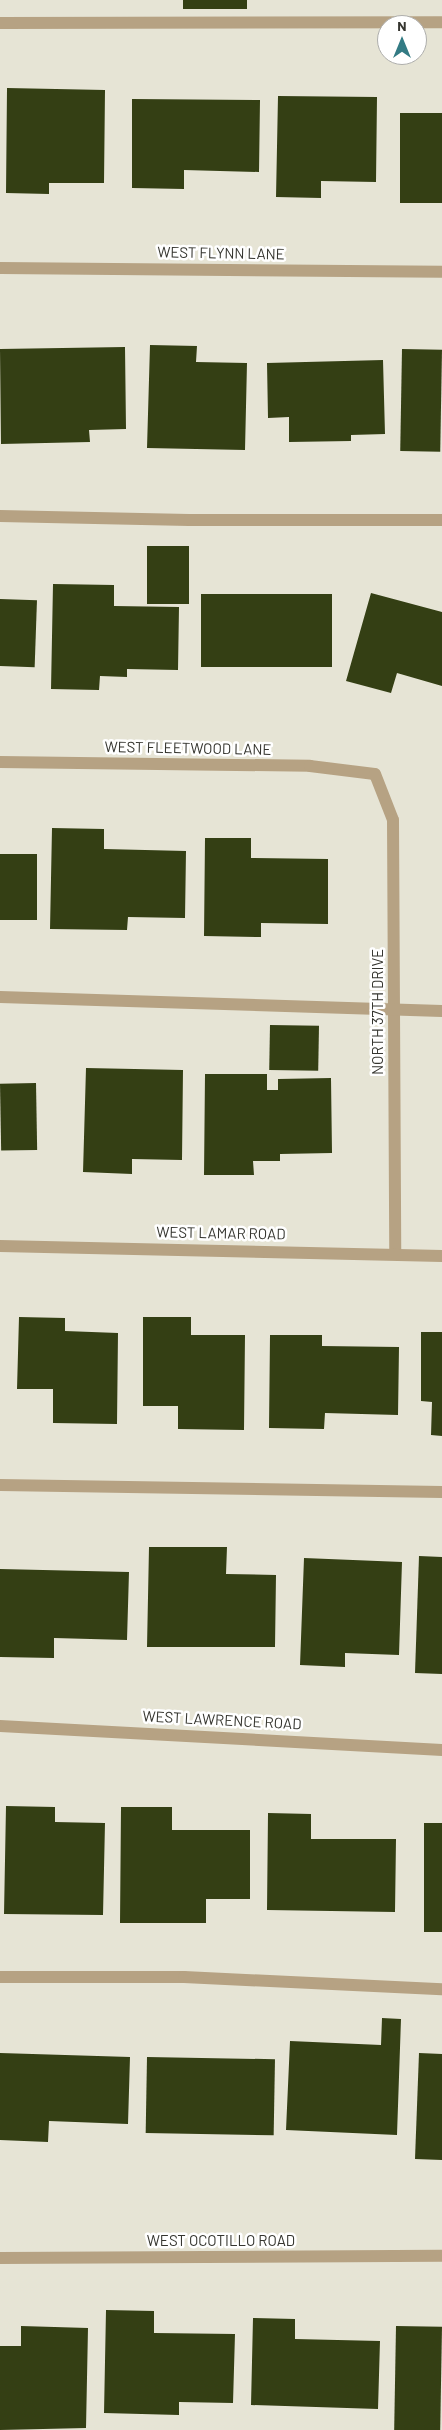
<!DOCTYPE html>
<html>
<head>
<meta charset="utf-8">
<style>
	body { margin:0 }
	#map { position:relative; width:442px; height:2430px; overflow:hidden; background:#e6e4d5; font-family:Barlow,sans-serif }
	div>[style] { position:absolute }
	.building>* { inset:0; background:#343f14; transform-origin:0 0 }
	.minor>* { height:12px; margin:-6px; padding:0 6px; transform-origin:6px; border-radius:6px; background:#b6a283 }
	span { translate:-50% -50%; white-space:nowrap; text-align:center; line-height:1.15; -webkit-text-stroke:5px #fff; paint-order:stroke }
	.street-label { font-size:15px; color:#35352f }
	.north { position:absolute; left:377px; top:15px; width:50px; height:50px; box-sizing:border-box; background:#fff; border:1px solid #aeaeac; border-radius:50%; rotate:0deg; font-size:14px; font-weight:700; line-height:20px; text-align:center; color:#35352f }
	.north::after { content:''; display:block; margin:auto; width:18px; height:22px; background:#337b84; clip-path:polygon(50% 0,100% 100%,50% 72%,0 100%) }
</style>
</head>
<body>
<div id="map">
	<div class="building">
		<i style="left:183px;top:0;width:64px;height:9px"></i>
		<i style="clip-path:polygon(7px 88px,105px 90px,104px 183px,49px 183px,49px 194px,6px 193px)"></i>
		<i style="clip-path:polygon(278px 96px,377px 97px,376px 182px,321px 181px,321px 198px,276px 197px)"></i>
		<i style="clip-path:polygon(132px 99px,260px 100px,259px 172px,184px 170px,184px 189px,132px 188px)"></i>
		<i style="left:400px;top:113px;width:42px;height:90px"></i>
		<i style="clip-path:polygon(150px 345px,197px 346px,196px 362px,247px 363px,245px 450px,147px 448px)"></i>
		<i style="clip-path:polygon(125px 347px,126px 429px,89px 430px,90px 442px,1px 444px,0 349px)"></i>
		<i style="left:402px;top:349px;width:40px;height:102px;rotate:1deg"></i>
		<i style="clip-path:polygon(383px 360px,385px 434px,351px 435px,351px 441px,289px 442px,289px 417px,268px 418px,267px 363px)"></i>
		<i style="left:147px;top:546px;width:42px;height:58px"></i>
		<i style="clip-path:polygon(53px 584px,114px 585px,114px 606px,179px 607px,178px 670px,127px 669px,127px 677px,100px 676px,99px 690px,51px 689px)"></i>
		<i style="clip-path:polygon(371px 593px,442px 612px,442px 686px,397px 673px,391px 693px,346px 681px)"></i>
		<i style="left:201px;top:594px;width:131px;height:73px"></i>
		<i style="left:0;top:599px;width:37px;height:67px;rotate:2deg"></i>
		<i style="clip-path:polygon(52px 828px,104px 829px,104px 849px,186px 851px,185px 918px,128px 917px,127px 930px,50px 929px)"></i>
		<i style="clip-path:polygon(205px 838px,251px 838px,251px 858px,328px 859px,328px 924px,261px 923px,261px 937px,204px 936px)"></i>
		<i style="left:0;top:854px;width:37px;height:66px"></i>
		<i style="left:270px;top:1025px;width:49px;height:45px;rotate:1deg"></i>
		<i style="clip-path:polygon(86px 1068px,183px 1070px,182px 1160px,132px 1159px,132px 1174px,83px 1172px)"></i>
		<i style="clip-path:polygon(205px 1074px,267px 1074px,267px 1090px,278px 1090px,278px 1079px,331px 1078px,332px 1153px,280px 1154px,280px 1161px,253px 1161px,254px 1175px,204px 1175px)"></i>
		<i style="left:36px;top:1083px;width:67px;height:36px;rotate:89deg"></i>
		<i style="clip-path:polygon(19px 1317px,65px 1318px,65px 1331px,118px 1333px,117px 1424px,53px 1423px,53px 1389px,17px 1389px)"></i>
		<i style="clip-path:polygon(143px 1317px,191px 1317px,191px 1335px,245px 1335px,244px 1430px,178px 1429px,178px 1406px,143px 1406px)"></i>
		<i style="clip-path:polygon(421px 1332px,442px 1332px,442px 1436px,431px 1435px,432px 1402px,421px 1401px)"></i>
		<i style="clip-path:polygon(270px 1335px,322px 1335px,322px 1346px,399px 1347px,398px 1415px,325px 1413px,324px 1429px,269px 1428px)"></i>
		<i style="clip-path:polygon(149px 1547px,227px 1547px,226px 1574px,276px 1575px,275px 1647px,147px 1647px)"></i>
		<i style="clip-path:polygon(419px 1556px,442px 1557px,442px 1674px,415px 1673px)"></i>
		<i style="clip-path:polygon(304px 1558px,402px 1562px,399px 1655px,345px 1653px,345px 1667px,300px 1665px)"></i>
		<i style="clip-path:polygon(0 1569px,129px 1572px,127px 1640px,54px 1638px,54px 1658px,0 1657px)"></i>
		<i style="clip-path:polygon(6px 1806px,55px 1807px,55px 1822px,105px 1823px,103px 1915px,4px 1914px)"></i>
		<i style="clip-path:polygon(121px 1807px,172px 1807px,172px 1830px,250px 1830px,250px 1899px,206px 1899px,206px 1923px,120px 1923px)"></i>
		<i style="clip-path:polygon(268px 1813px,311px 1814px,311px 1839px,396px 1839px,395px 1912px,267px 1910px)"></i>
		<i style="left:424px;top:1823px;width:18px;height:109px"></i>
		<i style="clip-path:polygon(382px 2018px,401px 2019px,397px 2135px,286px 2130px,290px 2041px,381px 2045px)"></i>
		<i style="clip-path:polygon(0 2053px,130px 2057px,128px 2124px,49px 2121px,48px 2142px,0 2140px)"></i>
		<i style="clip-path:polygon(419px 2053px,442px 2054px,442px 2160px,415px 2159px)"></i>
		<i style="left:147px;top:2057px;width:128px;height:76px;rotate:1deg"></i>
		<i style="clip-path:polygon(106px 2310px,154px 2311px,154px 2333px,235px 2334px,233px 2403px,179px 2402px,179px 2415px,104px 2413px)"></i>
		<i style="clip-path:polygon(253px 2318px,295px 2319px,295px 2339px,380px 2341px,378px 2409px,251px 2405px)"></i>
		<i style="clip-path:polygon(21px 2326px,88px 2328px,86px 2428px,0 2430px,0 2346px,21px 2346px)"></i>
		<i style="left:396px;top:2326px;width:46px;height:104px;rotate:1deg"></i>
	</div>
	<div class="minor">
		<i style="left:0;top:23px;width:442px;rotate:-0.1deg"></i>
		<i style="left:0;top:268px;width:442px;rotate:0.5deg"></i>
		<i style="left:0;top:516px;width:189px;rotate:1.2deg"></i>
		<i style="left:189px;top:520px;width:253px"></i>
		<i style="left:0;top:762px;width:310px;rotate:0.7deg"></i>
		<i style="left:310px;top:766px;width:65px;rotate:7deg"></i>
		<i style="left:375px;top:774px;width:49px;rotate:68.6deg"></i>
		<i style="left:393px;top:820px;width:433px;rotate:89.7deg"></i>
		<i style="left:0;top:997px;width:442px;rotate:1.8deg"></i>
		<i style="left:0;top:1246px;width:442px;rotate:1.3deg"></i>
		<i style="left:0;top:1485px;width:442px;rotate:0.9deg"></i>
		<i style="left:0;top:1726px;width:443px;rotate:3.1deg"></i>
		<i style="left:0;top:1977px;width:184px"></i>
		<i style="left:184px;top:1977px;width:258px;rotate:2.7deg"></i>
		<i style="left:0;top:2258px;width:442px;rotate:-0.3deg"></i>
	</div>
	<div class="street-label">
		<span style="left:221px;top:253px;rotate:1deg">WEST FLYNN LANE</span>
		<span style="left:188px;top:748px;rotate:1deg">WEST FLEETWOOD LANE</span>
		<span style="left:378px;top:1012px;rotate:-90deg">NORTH 37TH DRIVE</span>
		<span style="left:221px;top:1233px;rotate:1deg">WEST LAMAR ROAD</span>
		<span style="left:222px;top:1720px;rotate:3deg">WEST LAWRENCE ROAD</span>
		<span style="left:221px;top:2241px">WEST OCOTILLO ROAD</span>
	</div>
	<div class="north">N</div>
</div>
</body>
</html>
